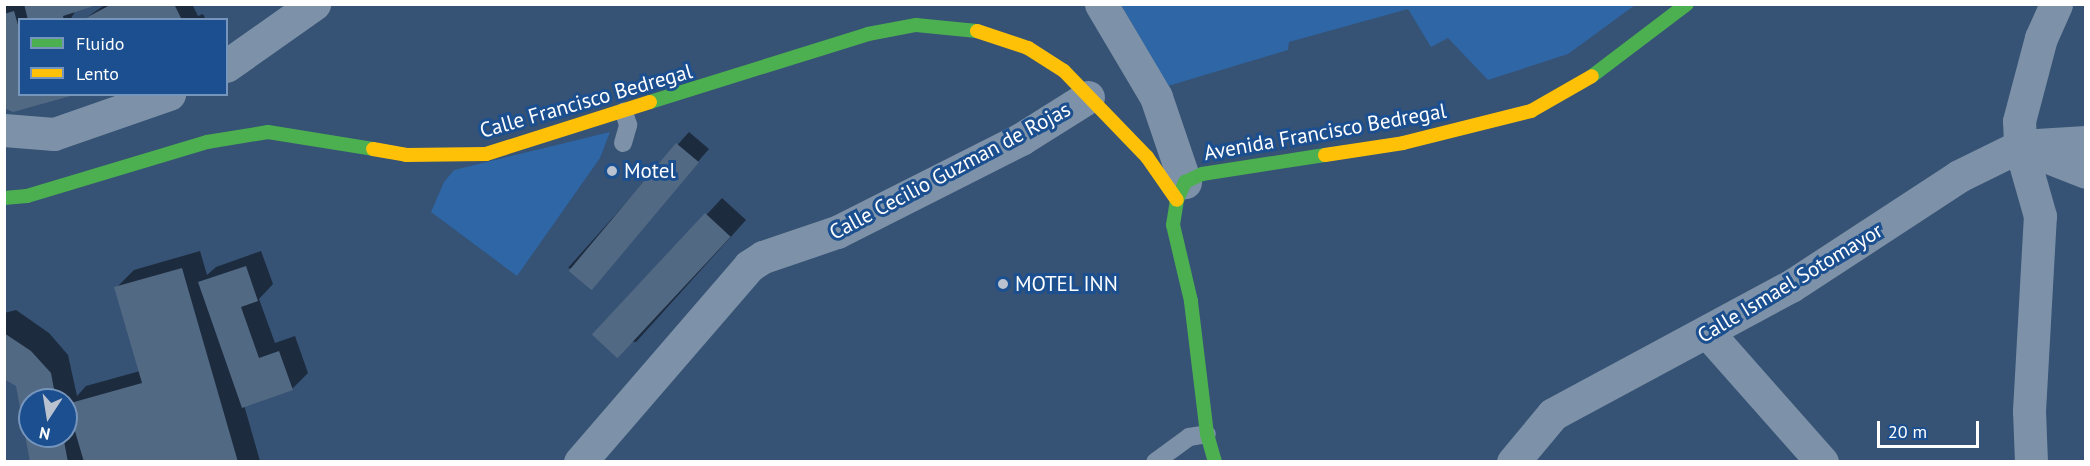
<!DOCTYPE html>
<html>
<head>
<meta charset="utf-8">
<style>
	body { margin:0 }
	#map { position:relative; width:2090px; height:466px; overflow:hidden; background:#365274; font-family:"PT Sans",sans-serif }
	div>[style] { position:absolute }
	.green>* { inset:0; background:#2f66a5 }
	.shadow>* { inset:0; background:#0007 }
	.building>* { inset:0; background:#526984; transform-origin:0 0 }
	.lane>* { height:18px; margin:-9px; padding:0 9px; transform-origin:9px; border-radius:9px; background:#7d92a8 }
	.street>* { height:33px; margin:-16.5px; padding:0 16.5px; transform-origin:16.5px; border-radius:16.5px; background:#7d92a8 }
	.fast>* { height:14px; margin:-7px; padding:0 7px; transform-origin:7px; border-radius:7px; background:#4caf50 }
	.slow>* { height:14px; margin:-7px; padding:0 7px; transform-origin:7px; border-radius:7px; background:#ffc107 }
	.dots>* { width:16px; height:16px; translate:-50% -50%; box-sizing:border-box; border:3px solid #1b4f8f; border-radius:50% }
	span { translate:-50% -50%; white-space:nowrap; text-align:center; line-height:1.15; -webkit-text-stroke:6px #1b4f8f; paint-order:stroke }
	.street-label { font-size:21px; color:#fff }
	.poi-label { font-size:21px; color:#fff }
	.left { translate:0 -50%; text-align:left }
	.frame { position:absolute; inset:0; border:6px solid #fff; pointer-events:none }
	.legend { position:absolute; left:18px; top:18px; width:210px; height:78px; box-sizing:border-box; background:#1b4f8f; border:2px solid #7695bc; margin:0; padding:8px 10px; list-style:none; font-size:18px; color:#fff }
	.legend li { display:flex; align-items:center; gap:12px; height:30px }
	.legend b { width:30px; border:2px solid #7695bc }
	.north { position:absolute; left:18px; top:388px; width:60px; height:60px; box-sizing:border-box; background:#1b4f8f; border:2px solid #7695bc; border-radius:50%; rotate:192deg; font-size:16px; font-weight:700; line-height:24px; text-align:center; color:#fff }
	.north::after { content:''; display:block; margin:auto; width:21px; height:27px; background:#b9c2ce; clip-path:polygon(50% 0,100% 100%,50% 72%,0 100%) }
	.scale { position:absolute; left:1877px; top:421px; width:102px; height:27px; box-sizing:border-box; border:3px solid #fff; border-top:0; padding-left:8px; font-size:18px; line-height:21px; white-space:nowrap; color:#fff; -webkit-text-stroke:4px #1b4f8f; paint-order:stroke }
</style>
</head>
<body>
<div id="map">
	<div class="green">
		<i style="clip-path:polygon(1121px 5px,1635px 5px,1568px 54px,1488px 80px,1448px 38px,1431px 47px,1408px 9px,1289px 42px,1288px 50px,1168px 86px)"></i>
		<i style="clip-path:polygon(610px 132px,600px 158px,517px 276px,431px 212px,444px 182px,454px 170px)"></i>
	</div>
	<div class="shadow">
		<i style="clip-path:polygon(11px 4px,94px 4px,76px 10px,70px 20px,20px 20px,20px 94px,71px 94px,13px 110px,4px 107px,4px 7px)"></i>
		<i style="clip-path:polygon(106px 4px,192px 4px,198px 16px,203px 14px,206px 20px,83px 20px)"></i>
		<i style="clip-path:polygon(689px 132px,709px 149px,600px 274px,568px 268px)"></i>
		<i style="clip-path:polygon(722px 198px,746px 220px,636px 342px,595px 336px)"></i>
		<i style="clip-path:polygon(evenodd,200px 251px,207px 275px,216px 267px,261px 251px,273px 284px,259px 299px,275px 343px,295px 336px,308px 373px,292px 389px,244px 405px,260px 461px,32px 462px,18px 385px,4px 377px,4px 313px,16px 310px,49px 333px,68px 355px,77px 396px,86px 386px,140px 371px,116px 288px,134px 270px,200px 251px,30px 400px,66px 400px,66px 436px,30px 436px,30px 400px)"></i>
	</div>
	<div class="building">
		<i style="clip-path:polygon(24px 4px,97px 4px,97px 5px,63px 16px,64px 20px,28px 20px)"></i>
		<i style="clip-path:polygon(112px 4px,174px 4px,182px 20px,82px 20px)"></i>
		<i style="clip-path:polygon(14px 11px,20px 32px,20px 94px,74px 95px,13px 112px,4px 108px,4px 14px)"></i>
		<i style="left:676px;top:143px;width:30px;height:167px;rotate:40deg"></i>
		<i style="left:705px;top:213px;width:35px;height:166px;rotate:43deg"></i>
		<i style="clip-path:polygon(246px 266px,258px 301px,241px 307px,259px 358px,279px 351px,293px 390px,242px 408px,198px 282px)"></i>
		<i style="clip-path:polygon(182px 268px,238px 462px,84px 462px,67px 404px,142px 383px,114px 287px)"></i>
		<i style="clip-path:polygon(4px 333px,31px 351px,51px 373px,56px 400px,30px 400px,30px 436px,63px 436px,68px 462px,30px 462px,16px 386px,4px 379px)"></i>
	</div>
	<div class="lane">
		<i style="left:623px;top:143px;width:19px;rotate:-74deg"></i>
		<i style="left:628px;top:125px;width:14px;rotate:-107deg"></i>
		<i style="left:1155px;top:462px;width:42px;rotate:-36.3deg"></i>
		<i style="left:1189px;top:437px;width:18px;rotate:-9deg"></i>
	</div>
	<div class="street">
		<i style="left:1101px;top:4px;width:108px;rotate:59.4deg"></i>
		<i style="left:1156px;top:97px;width:90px;rotate:71.2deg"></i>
		<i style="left:226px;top:66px;width:108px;rotate:-35.2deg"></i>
		<i style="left:4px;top:130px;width:50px;rotate:4.6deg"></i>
		<i style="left:54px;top:134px;width:122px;rotate:-19.2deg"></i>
		<i style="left:2030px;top:150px;width:60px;rotate:21.4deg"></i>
		<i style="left:1708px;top:333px;width:172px;rotate:48.5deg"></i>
		<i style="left:580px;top:462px;width:259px;rotate:-49.2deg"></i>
		<i style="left:749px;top:266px;width:17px;rotate:-33deg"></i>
		<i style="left:763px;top:257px;width:78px;rotate:-18.7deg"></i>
		<i style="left:837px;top:232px;width:206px;rotate:-26.8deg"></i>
		<i style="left:1021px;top:139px;width:79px;rotate:-32.1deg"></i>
		<i style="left:1513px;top:462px;width:62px;rotate:-50.2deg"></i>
		<i style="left:1553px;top:414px;width:270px;rotate:-28.3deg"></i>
		<i style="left:1791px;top:286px;width:201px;rotate:-33.2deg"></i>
		<i style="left:1959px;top:176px;width:68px;rotate:-26.2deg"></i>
		<i style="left:2020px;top:146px;width:66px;rotate:-3.5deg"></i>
		<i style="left:2031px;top:462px;width:51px;rotate:-92.2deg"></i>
		<i style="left:2029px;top:411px;width:195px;rotate:-86.8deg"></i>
		<i style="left:2040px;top:216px;width:73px;rotate:-105.9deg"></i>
		<i style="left:2020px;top:146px;width:25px;rotate:-92deg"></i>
		<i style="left:2019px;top:121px;width:86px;rotate:-75.2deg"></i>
		<i style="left:2041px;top:38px;width:37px;rotate:-66deg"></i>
	</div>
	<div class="fast">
		<i style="left:1592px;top:76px;width:119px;rotate:-37.2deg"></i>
		<i style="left:650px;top:102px;width:228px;rotate:-17.3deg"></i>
		<i style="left:868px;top:34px;width:49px;rotate:-10.6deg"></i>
		<i style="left:916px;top:25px;width:61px;rotate:5.6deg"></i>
		<i style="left:4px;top:198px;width:23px;rotate:-5deg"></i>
		<i style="left:27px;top:196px;width:188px;rotate:-16.7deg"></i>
		<i style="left:207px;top:142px;width:62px;rotate:-9.3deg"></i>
		<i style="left:268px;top:132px;width:106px;rotate:9.2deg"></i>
		<i style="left:1215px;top:462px;width:29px;rotate:-106deg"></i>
		<i style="left:1207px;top:434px;width:134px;rotate:-96.9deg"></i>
		<i style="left:1191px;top:301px;width:78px;rotate:-103.3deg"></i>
		<i style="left:1173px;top:225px;width:25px;rotate:-81deg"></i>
		<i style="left:1177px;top:200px;width:20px;rotate:-66deg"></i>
		<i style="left:1185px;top:182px;width:19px;rotate:-25deg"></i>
		<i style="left:1202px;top:174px;width:124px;rotate:-8.8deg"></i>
	</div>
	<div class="slow">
		<i style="left:977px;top:31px;width:54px;rotate:18.4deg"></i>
		<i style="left:1028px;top:48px;width:43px;rotate:32.6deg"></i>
		<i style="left:1064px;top:71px;width:120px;rotate:46deg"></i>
		<i style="left:1147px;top:157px;width:52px;rotate:55.1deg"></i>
		<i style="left:373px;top:149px;width:34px;rotate:10deg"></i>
		<i style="left:406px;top:155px;width:80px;rotate:-0.7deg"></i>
		<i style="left:486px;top:154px;width:172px;rotate:-17.6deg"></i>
		<i style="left:1325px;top:155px;width:79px;rotate:-8.7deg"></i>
		<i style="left:1403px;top:143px;width:132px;rotate:-14deg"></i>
		<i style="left:1531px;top:111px;width:70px;rotate:-29.8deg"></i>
	</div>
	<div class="dots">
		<i style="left:612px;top:171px;background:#b9c2ce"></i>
		<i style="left:1003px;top:284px;background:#b9c2ce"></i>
	</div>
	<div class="street-label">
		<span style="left:586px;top:101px;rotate:-16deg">Calle Francisco Bedregal</span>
		<span style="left:1325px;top:132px;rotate:-10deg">Avenida Francisco Bedregal</span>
		<span style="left:950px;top:171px;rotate:-28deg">Calle Cecilio Guzman de Rojas</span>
		<span style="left:1790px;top:283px;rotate:-31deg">Calle Ismael Sotomayor</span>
	</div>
	<div class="poi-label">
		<span class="left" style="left:624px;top:171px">Motel</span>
		<span class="left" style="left:1015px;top:284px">MOTEL INN</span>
	</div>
	<div class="frame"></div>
	<ul class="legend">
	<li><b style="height:8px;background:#4caf50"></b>Fluido</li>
	<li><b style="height:8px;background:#ffc107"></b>Lento</li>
	</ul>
	<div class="north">N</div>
	<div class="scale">20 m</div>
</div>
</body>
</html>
